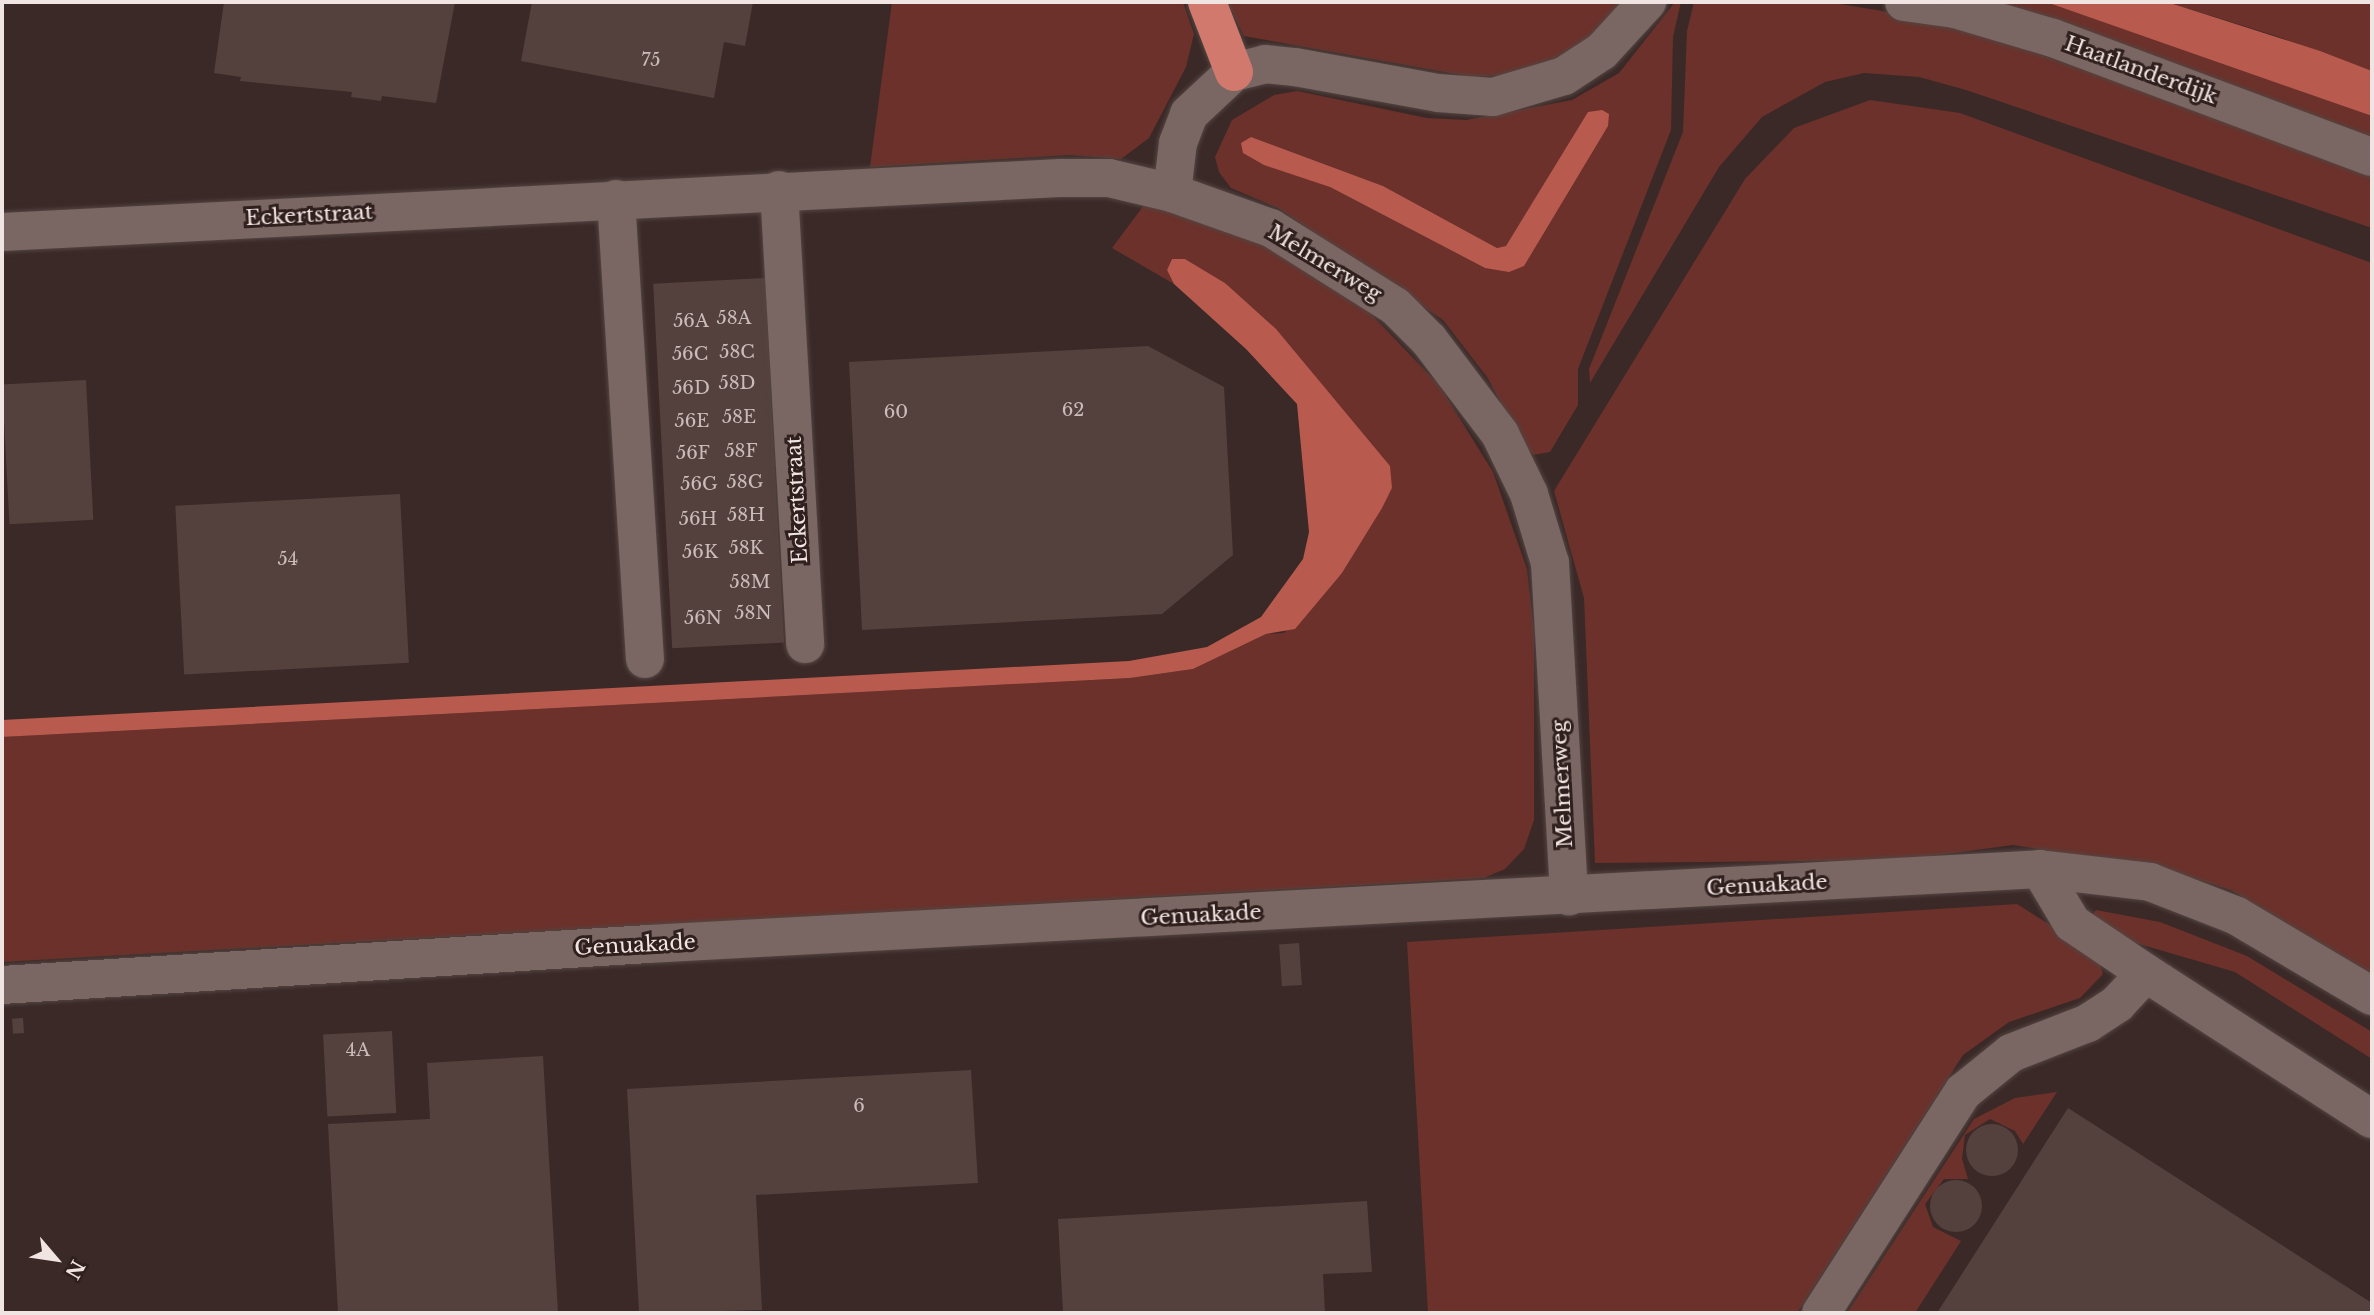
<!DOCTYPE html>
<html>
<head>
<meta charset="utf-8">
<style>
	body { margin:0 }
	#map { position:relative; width:2374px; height:1315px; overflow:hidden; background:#3a2927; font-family:"Libre Baskerville",serif }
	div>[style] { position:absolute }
	.green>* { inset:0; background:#6c312a }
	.water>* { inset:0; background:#b95a4e }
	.building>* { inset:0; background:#54413e; transform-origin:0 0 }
	.round { border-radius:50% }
	.roads { filter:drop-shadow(0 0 2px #534542) drop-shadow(0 0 2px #534542) }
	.minor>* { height:38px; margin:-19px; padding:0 19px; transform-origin:19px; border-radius:19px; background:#7a6663 }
	.highway>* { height:38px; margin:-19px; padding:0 19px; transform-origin:19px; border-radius:19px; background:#d1796d }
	span { translate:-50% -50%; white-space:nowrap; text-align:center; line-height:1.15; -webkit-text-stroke:6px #30201d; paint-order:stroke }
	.number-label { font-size:18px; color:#cabcba }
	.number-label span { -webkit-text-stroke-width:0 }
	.street-label { font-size:21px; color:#f1e5e3 }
	.frame { position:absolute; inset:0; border:4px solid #f1e5e3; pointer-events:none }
	.north { position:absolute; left:21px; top:1224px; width:70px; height:70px; -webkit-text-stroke:5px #30201d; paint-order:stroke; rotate:119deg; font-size:19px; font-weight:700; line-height:28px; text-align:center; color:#f1e5e3 }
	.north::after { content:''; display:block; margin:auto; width:24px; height:32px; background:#f1e5e3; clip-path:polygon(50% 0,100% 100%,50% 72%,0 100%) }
</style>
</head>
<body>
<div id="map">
	<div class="green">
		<i style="clip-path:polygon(892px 2px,1183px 2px,1194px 34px,1186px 67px,1149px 138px,1121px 159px,1069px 155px,870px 167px)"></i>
		<i style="clip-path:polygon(1227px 2px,1627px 2px,1576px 53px,1516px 74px,1473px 77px,1244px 36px)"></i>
		<i style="clip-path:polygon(evenodd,1675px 2px,1681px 2px,1673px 37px,1671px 130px,1578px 369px,1578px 405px,1550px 452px,1533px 455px,1521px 440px,1487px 377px,1443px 320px,1278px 208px,1231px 188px,1219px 172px,1215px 157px,1232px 120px,1274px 95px,1297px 91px,1427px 118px,1466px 120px,1572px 100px,1619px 73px,1675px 2px,1251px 137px,1383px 186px,1497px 248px,1506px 246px,1485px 268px,1330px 187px,1251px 137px)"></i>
		<i style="clip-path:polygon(1694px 2px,1828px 2px,1949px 22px,2372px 173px,2372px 228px,1966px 90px,1919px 77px,1864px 73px,1825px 82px,1762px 117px,1719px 167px,1590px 383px,1589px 369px,1683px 132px,1687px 31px)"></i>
		<i style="clip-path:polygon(1962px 2px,2046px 2px,2257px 74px,2372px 116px,2372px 145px)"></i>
		<i style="clip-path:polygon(2167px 2px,2372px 2px,2372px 71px,2276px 36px)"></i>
		<i style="clip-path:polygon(1870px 100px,1960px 113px,2372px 263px,2372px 974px,2231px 890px,2161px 868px,2013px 845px,1902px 860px,1595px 863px,1584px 598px,1554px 491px,1745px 179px,1794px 128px)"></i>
		<i style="clip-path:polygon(1144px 205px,1193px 217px,1286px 255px,1369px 312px,1439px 385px,1493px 472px,1527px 569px,1534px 632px,1534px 820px,1524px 849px,1505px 869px,1484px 878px,2px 962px,2px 737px,1130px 678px,1193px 669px,1266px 634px,1284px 633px,1342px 573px,1392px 488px,1225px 283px,1185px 259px,1172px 259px,1167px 270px,1174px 284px,1112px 248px)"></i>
		<i style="clip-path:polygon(2017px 904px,2098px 955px,2103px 974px,2080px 998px,2009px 1022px,1963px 1055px,1797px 1313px,1428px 1313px,1407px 942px)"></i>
		<i style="clip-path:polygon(2096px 910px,2160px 922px,2247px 956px,2372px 1032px,2372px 1059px,2235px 972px,2129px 941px,2089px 919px)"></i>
		<i style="clip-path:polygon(2057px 1092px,2023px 1144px,2015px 1131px,1990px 1119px,1965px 1135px,1962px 1159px,1968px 1179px,1944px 1179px,1925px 1204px,1933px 1227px,1961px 1241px,1915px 1313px,1847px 1313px,1974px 1119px,2015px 1098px)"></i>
	</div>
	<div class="water">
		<i style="clip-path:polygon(2046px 2px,2167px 2px,2320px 51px,2372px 71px,2372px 116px)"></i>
		<i style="clip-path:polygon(1602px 110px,1609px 114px,1608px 126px,1524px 266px,1509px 272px,1485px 268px,1330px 187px,1264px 165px,1243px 153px,1241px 143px,1251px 137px,1383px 186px,1497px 248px,1506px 246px,1588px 112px)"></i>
		<i style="clip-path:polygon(1172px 259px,1185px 259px,1225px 283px,1276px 329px,1390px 466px,1392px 488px,1382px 508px,1342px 573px,1295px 629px,1266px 634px,1193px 669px,1130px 678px,2px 737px,2px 720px,1129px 661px,1207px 647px,1261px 617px,1303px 559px,1309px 532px,1297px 404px,1246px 349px,1174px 284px,1167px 270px)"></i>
	</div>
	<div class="building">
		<i style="clip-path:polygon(224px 2px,455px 2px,436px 103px,382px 96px,381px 101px,351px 97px,352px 92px,240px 81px,241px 77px,214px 73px)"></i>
		<i style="clip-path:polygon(532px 2px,753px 2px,745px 46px,724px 42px,714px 98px,521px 61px)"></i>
		<i style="left:765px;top:278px;width:365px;height:112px;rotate:87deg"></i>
		<i style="clip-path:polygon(1148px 346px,1224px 387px,1233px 555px,1162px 614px,862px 630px,849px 362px)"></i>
		<i style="left:86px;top:380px;width:140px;height:84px;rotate:87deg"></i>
		<i style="left:400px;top:494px;width:169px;height:225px;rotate:87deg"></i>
		<i style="left:1299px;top:943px;width:42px;height:20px;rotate:86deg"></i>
		<i style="left:23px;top:1018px;width:15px;height:11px;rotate:86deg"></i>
		<i style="left:392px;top:1031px;width:82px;height:69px;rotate:87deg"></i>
		<i style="clip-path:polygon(543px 1056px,558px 1313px,338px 1313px,328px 1124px,430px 1119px,427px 1063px)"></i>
		<i style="clip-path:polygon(971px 1070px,978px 1183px,756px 1195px,762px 1310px,639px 1313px,627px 1089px)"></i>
		<i style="clip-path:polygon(2068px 1108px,2372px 1303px,2372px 1313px,1937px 1313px)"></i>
		<i class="round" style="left:1966px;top:1124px;width:52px;height:52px"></i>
		<i class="round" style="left:1930px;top:1180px;width:52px;height:52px"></i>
		<i style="clip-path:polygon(1367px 1201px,1372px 1272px,1323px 1274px,1325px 1313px,1063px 1313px,1058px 1219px)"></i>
	</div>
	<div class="roads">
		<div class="minor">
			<i style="left:1904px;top:2px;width:51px;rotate:7.8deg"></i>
			<i style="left:1955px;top:9px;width:102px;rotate:16.5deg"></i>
			<i style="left:2053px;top:38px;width:340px;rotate:20.5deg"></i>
			<i style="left:779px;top:190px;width:455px;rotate:86.7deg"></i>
			<i style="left:1172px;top:193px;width:50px;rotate:-83.2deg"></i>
			<i style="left:1178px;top:143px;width:31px;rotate:-69deg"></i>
			<i style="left:1189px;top:114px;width:62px;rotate:-43deg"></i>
			<i style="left:1234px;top:72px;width:32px;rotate:-14deg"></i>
			<i style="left:1265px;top:64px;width:30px;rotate:6deg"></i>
			<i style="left:1295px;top:67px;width:145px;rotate:10.3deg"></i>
			<i style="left:1438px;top:93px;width:55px;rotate:4.2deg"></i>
			<i style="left:1493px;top:97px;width:74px;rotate:-16.5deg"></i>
			<i style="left:1564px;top:76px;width:45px;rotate:-33.3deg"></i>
			<i style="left:1602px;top:51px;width:67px;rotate:-47.4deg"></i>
			<i style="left:616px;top:199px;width:461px;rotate:86.4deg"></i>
			<i style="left:2px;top:232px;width:1059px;rotate:-2.92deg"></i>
			<i style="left:1060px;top:178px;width:49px"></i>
			<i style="left:1109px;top:178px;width:65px;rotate:13.4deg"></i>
			<i style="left:1172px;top:193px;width:105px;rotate:19.5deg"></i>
			<i style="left:1271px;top:228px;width:146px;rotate:32.2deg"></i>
			<i style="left:1395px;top:306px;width:48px;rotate:45deg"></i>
			<i style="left:1429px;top:340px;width:118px;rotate:52.9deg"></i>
			<i style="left:1500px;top:434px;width:67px;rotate:64.2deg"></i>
			<i style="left:1529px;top:494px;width:72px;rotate:73.1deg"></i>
			<i style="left:1550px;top:563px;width:334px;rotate:86.7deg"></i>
			<i style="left:2146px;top:973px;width:269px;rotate:32.9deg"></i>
			<i style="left:2px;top:985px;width:647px;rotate:-3.63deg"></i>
			<i style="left:648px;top:944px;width:1394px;rotate:-3.08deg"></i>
			<i style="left:2040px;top:869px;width:111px;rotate:6.7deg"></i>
			<i style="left:2150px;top:882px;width:93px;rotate:21.3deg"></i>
			<i style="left:2237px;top:916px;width:157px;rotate:30.7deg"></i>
			<i style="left:1821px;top:1313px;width:263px;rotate:-57.3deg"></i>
			<i style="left:1963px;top:1092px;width:62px;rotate:-39.1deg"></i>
			<i style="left:2011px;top:1053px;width:83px;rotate:-21.3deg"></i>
			<i style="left:2088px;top:1023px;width:35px;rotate:-33deg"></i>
			<i style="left:2117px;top:1004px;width:42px;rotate:-46.9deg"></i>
			<i style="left:2146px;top:973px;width:89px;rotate:-146deg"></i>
			<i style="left:2072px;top:923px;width:63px;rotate:-120.7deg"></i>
		</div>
		<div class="highway">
			<i style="left:1207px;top:2px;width:75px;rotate:68.9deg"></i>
		</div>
	</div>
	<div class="number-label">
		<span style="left:651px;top:60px">75</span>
		<span style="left:734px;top:318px">58A</span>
		<span style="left:691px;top:321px">56A</span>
		<span style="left:737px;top:352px">58C</span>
		<span style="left:690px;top:354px">56C</span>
		<span style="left:737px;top:383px">58D</span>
		<span style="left:691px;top:388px">56D</span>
		<span style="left:1073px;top:410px">62</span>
		<span style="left:896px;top:412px">60</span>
		<span style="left:739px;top:417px">58E</span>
		<span style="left:692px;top:421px">56E</span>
		<span style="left:741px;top:451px">58F</span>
		<span style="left:693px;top:453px">56F</span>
		<span style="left:745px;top:482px">58G</span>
		<span style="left:699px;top:484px">56G</span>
		<span style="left:746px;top:515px">58H</span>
		<span style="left:698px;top:519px">56H</span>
		<span style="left:746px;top:548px">58K</span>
		<span style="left:700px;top:552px">56K</span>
		<span style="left:288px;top:559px">54</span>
		<span style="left:750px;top:582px">58M</span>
		<span style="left:753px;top:613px">58N</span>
		<span style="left:703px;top:618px">56N</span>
		<span style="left:358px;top:1050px">4A</span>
		<span style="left:859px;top:1106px">6</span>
	</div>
	<div class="street-label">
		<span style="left:2141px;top:70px;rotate:20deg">Haatlanderdijk</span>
		<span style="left:309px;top:215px;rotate:-3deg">Eckertstraat</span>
		<span style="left:1325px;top:263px;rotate:31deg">Melmerweg</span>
		<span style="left:797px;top:500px;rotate:-93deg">Eckertstraat</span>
		<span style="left:1562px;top:784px;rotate:-93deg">Melmerweg</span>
		<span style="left:1767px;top:885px;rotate:-3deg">Genuakade</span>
		<span style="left:1201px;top:915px;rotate:-3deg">Genuakade</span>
		<span style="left:635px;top:945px;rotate:-3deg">Genuakade</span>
	</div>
	<div class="frame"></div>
	<div class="north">N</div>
</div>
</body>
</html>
